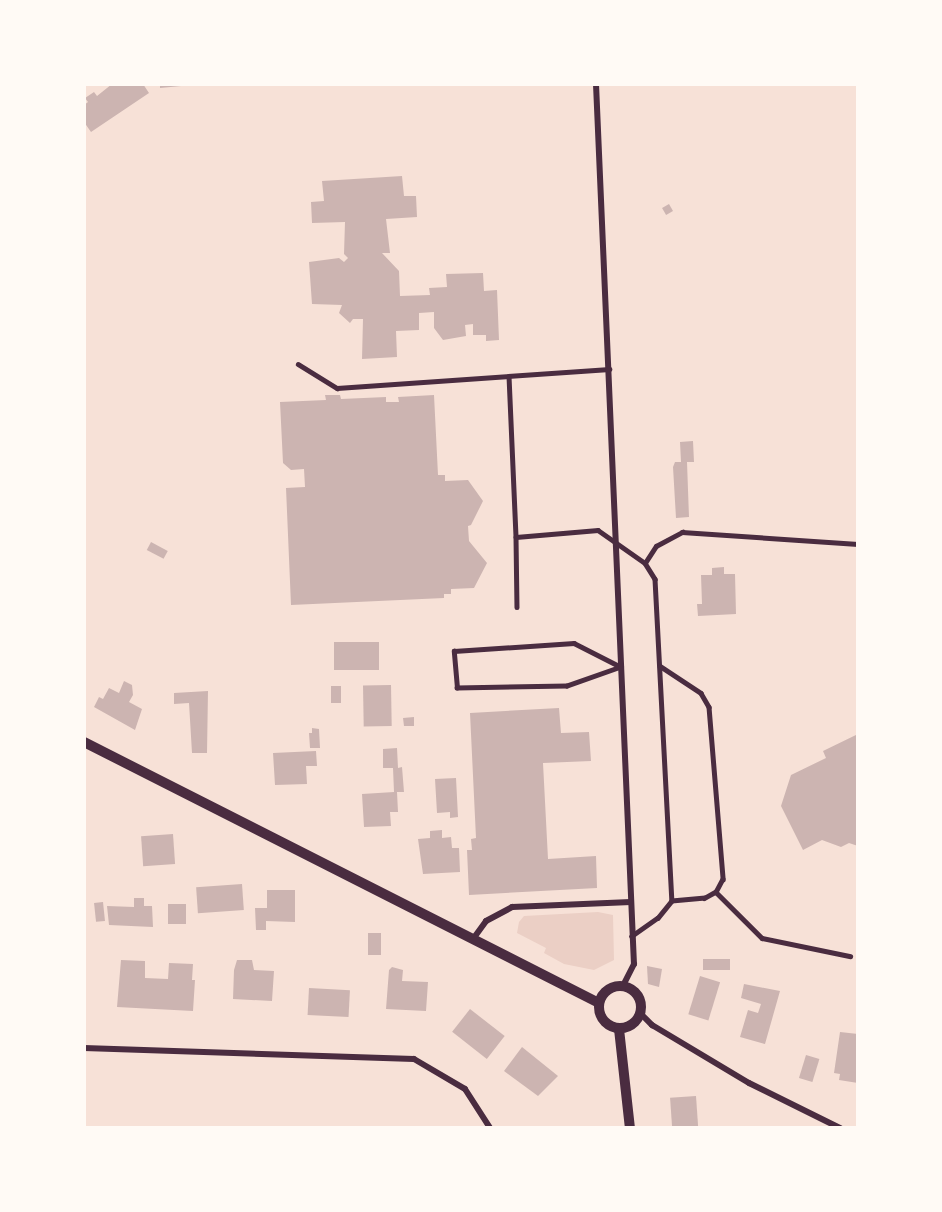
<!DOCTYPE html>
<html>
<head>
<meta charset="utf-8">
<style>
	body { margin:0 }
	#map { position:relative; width:942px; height:1212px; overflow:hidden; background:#f7e1d7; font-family:"PT Sans",sans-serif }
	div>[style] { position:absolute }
	.green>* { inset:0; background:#ebcfc5 }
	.building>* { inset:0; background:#ccb4b1; transform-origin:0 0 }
	.service>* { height:4.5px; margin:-2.25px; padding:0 2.25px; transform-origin:2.25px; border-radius:2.25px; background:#4a2c40 }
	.minor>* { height:6px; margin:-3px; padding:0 3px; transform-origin:3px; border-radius:3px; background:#4a2c40 }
	.tertiary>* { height:10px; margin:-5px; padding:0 5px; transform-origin:5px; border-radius:5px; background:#4a2c40 }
	.tertiary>.ring { margin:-5px; padding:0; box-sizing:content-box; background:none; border:10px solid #4a2c40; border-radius:50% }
	span { translate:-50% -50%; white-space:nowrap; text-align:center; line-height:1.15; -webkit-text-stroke:6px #fffaf5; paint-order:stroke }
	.frame { position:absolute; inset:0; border:86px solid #fffaf5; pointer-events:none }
</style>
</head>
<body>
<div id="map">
	<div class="green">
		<i style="clip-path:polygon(598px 912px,613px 915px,614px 960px,594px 970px,564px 964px,544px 953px,546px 948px,517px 933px,519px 922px,524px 916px)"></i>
	</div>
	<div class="building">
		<i style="clip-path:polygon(112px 84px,143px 84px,149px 93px,91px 132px,84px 122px,84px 105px,88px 102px,85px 98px,94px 92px,97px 96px)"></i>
		<i style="clip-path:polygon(160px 84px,181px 84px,181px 86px,160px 88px)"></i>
		<i style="clip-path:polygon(402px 176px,404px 196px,416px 196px,417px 217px,386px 219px,390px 253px,382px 253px,399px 271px,400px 296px,430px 295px,429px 288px,447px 287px,446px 274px,483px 273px,484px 291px,497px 290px,499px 340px,486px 341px,486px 335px,473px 335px,473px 324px,465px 325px,466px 336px,443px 340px,434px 328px,434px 312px,419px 313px,419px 330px,396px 331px,397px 357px,362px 359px,363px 319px,353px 319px,350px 323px,339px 313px,342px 305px,312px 304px,309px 262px,339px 258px,344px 262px,348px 258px,344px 254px,345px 222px,312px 223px,311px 202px,324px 201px,322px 181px)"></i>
		<i style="left:669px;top:204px;width:8px;height:8px;rotate:60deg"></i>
		<i style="clip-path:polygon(325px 395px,340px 395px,341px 399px,386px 397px,386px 402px,399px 402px,398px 397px,434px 395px,438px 475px,445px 475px,445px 481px,468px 480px,483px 501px,471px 525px,468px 526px,469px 541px,487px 563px,474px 588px,451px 589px,451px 594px,444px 594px,444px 598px,291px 605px,286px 488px,305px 487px,304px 469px,291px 470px,283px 463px,280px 402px,326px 400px)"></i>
		<i style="clip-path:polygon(693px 441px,694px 462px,687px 462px,689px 517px,676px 518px,673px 467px,675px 462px,681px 462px,680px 442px)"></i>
		<i style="left:151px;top:542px;width:19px;height:9px;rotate:28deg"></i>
		<i style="clip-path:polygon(724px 567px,724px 574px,735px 574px,736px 614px,698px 616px,697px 604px,702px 604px,701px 575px,712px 575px,712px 568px)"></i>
		<i style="left:334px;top:642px;width:45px;height:28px"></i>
		<i style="clip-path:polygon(124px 681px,132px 685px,133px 695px,129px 702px,142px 709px,135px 730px,94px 707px,99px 697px,103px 699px,109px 688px,119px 693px)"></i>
		<i style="left:391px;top:685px;width:41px;height:28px;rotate:89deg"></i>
		<i style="left:331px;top:686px;width:10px;height:17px"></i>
		<i style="clip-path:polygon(208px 691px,207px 753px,192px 753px,189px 703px,174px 704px,174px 693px)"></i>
		<i style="clip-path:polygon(559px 708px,561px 733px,589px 732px,591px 761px,543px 763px,548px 859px,596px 856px,597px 888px,469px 895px,467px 850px,472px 850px,471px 839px,476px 838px,470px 713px)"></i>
		<i style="clip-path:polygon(414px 717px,414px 726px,404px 726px,403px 718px)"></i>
		<i style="clip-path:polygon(312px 728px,319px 729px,320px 748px,310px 748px,309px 733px,312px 733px)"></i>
		<i style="clip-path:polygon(858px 734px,858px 846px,849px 843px,841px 847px,822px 840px,803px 850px,781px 806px,791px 775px,826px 758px,823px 751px)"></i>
		<i style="clip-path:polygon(397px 748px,398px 768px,402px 767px,404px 792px,397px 792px,398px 812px,390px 812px,391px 826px,364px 827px,362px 794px,394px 792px,393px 768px,383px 768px,383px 749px)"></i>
		<i style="clip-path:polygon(316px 751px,317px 766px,306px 766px,307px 784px,275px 785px,273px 753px)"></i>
		<i style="clip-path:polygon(456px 778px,458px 817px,450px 818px,450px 812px,437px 813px,435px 779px)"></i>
		<i style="clip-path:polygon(442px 830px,442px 838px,451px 837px,452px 848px,459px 848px,460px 872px,423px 874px,418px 839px,430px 838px,430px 831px)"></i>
		<i style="left:173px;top:834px;width:30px;height:32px;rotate:86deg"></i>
		<i style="left:242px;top:884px;width:26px;height:46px;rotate:86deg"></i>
		<i style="clip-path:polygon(267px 890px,295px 890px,295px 922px,266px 921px,266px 930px,256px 930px,255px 908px,267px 908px)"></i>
		<i style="clip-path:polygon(134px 898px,144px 898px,144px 906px,152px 906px,153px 927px,109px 925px,107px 906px,134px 907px)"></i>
		<i style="left:103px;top:902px;width:19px;height:9px;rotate:84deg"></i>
		<i style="left:168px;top:904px;width:18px;height:20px"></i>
		<i style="left:368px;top:933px;width:13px;height:22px"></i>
		<i style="left:730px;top:959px;width:11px;height:27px;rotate:90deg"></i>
		<i style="clip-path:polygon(121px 960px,145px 961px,145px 978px,168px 979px,169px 963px,193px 964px,192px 980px,195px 980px,193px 1011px,117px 1007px)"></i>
		<i style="clip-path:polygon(237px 960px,252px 960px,254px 970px,274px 971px,272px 1001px,233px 999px,234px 970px)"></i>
		<i style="clip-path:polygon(647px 966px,662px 969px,659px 987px,648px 984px)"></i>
		<i style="clip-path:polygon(392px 967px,403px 970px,402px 981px,428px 982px,426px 1011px,386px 1009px,389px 970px)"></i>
		<i style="left:700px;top:976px;width:21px;height:40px;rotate:17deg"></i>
		<i style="clip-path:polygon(744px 984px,780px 991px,765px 1044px,740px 1037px,748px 1010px,758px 1013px,761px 1004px,741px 998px)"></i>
		<i style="left:309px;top:988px;width:41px;height:27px;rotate:3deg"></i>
		<i style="left:470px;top:1009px;width:44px;height:29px;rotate:38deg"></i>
		<i style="clip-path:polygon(840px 1032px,858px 1034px,858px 1083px,839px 1080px,840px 1074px,834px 1073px)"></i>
		<i style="clip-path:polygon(522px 1047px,558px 1076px,538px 1096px,504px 1071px)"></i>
		<i style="left:806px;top:1055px;width:14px;height:24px;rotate:17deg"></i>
		<i style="left:696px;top:1096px;width:32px;height:26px;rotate:86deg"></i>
	</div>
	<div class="service">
		<i style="left:298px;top:364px;width:46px;rotate:31.6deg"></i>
		<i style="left:337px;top:388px;width:273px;rotate:-4deg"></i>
		<i style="left:509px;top:376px;width:161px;rotate:87.5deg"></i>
		<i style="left:516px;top:537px;width:82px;rotate:-4.9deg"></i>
		<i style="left:598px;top:530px;width:57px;rotate:35.1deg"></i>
		<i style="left:645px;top:563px;width:19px;rotate:58deg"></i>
		<i style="left:655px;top:579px;width:322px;rotate:87deg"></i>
		<i style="left:672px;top:901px;width:22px;rotate:129deg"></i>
		<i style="left:658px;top:918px;width:32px;rotate:145deg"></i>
		<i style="left:516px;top:537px;width:70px;rotate:89.2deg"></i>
		<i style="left:645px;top:563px;width:20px;rotate:-57deg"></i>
		<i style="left:656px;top:546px;width:30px;rotate:-28deg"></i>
		<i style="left:682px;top:532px;width:176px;rotate:3.9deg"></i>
		<i style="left:574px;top:643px;width:53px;rotate:27.1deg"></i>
		<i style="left:621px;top:667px;width:57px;rotate:160.6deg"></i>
		<i style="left:567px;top:686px;width:110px;rotate:179deg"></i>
		<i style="left:457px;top:688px;width:37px;rotate:-95deg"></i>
		<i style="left:454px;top:651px;width:120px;rotate:-3.8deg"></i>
		<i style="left:660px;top:666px;width:49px;rotate:33.4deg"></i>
		<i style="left:701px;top:693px;width:16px;rotate:60deg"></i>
		<i style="left:709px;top:707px;width:173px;rotate:85.3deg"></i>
		<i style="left:723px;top:879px;width:15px;rotate:118deg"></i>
		<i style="left:716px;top:892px;width:13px;rotate:151deg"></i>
		<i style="left:705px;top:898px;width:33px;rotate:175deg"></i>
		<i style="left:716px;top:892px;width:65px;rotate:45deg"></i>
		<i style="left:762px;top:938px;width:90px;rotate:11.6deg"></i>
	</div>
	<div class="minor">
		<i style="left:596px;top:84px;width:881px;rotate:87.53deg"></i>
		<i style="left:634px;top:964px;width:25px;rotate:117deg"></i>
		<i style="left:473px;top:939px;width:22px;rotate:-54deg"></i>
		<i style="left:486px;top:921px;width:30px;rotate:-28deg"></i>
		<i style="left:512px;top:907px;width:119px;rotate:-2.4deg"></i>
		<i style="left:641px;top:1014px;width:16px;rotate:45deg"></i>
		<i style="left:652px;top:1025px;width:113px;rotate:30.9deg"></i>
		<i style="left:749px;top:1083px;width:102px;rotate:26.3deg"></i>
		<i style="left:84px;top:1048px;width:330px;rotate:1.9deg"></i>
		<i style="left:414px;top:1059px;width:59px;rotate:30.5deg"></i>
		<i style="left:465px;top:1089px;width:46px;rotate:57.3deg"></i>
	</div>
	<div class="tertiary">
		<i style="left:84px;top:742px;width:577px;rotate:26.88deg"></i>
		<i class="ring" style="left:599px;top:986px;width:32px;height:32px"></i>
		<i style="left:619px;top:1029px;width:100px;rotate:83.7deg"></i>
	</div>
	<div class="frame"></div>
</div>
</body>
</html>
